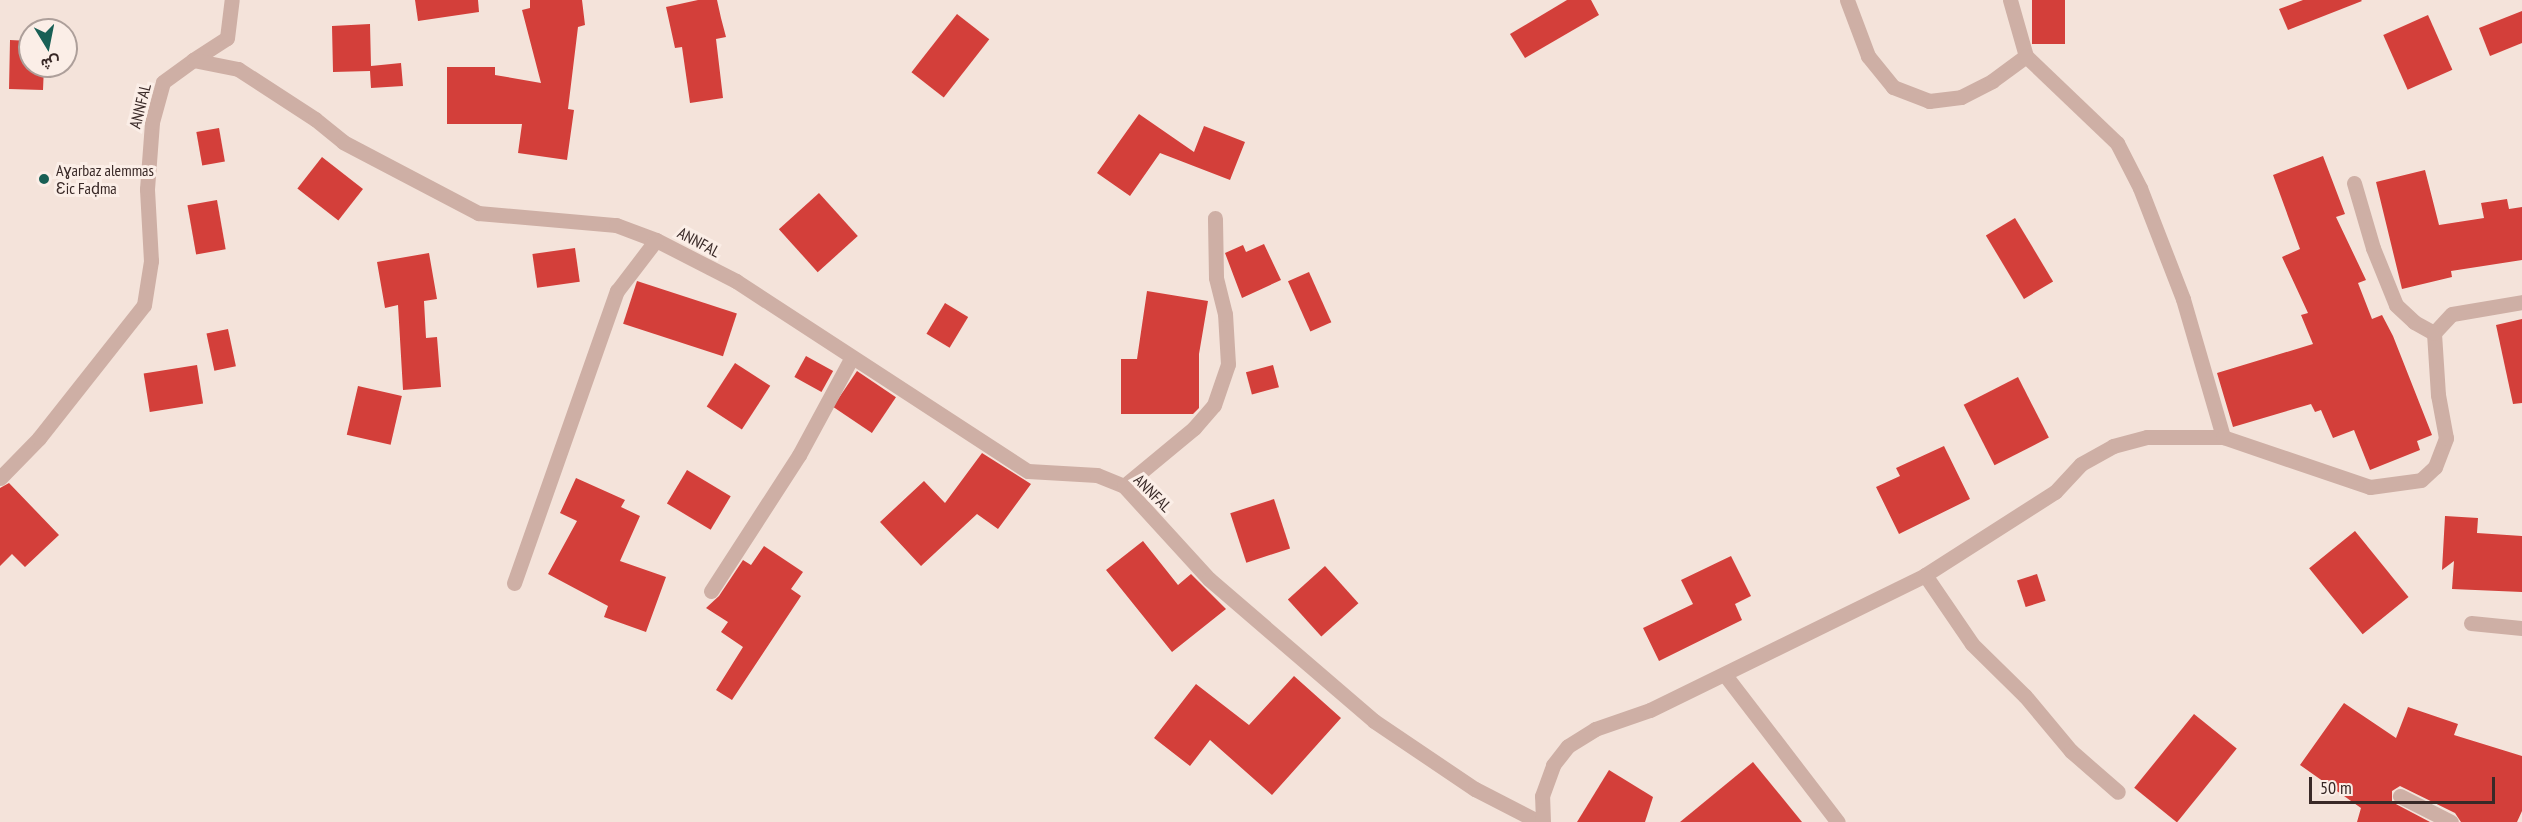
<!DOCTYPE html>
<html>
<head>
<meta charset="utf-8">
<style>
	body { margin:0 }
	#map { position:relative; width:2522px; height:822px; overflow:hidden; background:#f4e3da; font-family:"PT Sans Narrow",Vazirmatn,sans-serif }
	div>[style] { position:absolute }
	.building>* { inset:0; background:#d33f3a; transform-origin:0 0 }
	.minor>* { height:15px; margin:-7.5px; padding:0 7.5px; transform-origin:7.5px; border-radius:7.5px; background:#ceafa5 }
	.dots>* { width:16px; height:16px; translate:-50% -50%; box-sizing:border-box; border:3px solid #fbeee7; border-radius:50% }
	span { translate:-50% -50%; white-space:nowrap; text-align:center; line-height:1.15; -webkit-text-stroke:6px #fbeee7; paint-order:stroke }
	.street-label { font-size:16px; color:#392927 }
	.poi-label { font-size:16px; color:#392927 }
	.left { translate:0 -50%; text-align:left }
	.north { position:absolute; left:18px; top:18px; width:60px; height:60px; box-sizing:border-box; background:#fbeee7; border:2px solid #ad9f9a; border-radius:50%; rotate:170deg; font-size:16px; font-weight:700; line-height:24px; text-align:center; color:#392927 }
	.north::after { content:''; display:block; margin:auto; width:21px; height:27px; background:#185f55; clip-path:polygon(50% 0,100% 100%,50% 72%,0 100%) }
	.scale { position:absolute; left:2309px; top:777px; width:186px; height:27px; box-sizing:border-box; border:3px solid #392927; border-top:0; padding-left:8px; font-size:18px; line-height:21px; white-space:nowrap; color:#392927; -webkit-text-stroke:4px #fbeee7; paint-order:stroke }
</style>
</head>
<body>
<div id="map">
	<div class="building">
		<i style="clip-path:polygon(415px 0,478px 0,479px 12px,418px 21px)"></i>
		<i style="clip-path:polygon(530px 0,582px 0,585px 25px,578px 27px,568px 109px,574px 110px,567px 160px,518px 153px,522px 124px,447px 124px,447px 67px,495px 67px,495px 75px,541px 83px,522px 10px,530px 8px)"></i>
		<i style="clip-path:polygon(698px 0,717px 0,721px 18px,726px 37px,716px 39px,723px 98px,690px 103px,682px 47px,675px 48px,666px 7px)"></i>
		<i style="clip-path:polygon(1567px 0,1591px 0,1599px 15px,1525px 58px,1510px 34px)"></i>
		<i style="left:2032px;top:0;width:33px;height:44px"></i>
		<i style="clip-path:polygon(2303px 0,2361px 0,2362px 1px,2288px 30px,2279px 9px)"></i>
		<i style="clip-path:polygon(2522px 11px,2522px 43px,2490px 56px,2479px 28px)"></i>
		<i style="left:957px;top:14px;width:41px;height:74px;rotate:38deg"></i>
		<i style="left:2428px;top:15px;width:60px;height:49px;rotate:66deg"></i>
		<i style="clip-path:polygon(370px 24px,371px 66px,401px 63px,403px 86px,371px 88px,370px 71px,333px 72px,332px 26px)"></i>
		<i style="clip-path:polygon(10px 40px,30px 41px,30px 66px,44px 66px,43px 90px,9px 89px)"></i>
		<i style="clip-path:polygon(1139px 114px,1194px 152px,1204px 126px,1245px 142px,1230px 180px,1160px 153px,1130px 196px,1097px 173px)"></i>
		<i style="left:219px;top:128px;width:34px;height:23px;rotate:80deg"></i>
		<i style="clip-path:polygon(2323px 156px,2345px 214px,2336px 217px,2366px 280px,2358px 283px,2372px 319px,2382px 315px,2393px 336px,2432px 435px,2417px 441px,2420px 450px,2370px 470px,2354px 430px,2333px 438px,2321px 410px,2315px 412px,2311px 404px,2233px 427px,2217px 373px,2313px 344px,2301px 315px,2308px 313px,2282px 257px,2300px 249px,2273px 175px)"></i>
		<i style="left:322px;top:157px;width:52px;height:40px;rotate:38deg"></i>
		<i style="clip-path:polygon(2425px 170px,2439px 225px,2484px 218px,2481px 203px,2507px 199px,2509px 209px,2522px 207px,2522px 260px,2451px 271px,2452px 277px,2402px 289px,2376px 182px)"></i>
		<i style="left:819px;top:193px;width:58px;height:54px;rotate:48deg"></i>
		<i style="left:217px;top:200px;width:50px;height:30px;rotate:80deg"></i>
		<i style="left:2015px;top:218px;width:74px;height:34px;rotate:59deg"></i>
		<i style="clip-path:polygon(1264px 244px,1281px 280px,1242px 298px,1225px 253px,1243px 245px,1246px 252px)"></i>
		<i style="left:575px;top:248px;width:34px;height:43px;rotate:82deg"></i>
		<i style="clip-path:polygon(429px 253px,437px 299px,424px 301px,426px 338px,437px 337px,441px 387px,403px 390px,398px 305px,385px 308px,377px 262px)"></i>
		<i style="left:1309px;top:272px;width:55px;height:23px;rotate:66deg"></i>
		<i style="left:637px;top:281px;width:105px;height:45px;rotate:18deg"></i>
		<i style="clip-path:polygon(1147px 291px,1208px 301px,1199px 354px,1199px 408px,1193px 414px,1121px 414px,1121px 359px,1137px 359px)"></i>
		<i style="left:945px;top:303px;width:27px;height:36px;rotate:31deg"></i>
		<i style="clip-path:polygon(2522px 319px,2522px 403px,2513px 404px,2496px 325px)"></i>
		<i style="left:228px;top:329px;width:38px;height:22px;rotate:78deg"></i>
		<i style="left:806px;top:356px;width:31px;height:24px;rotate:29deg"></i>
		<i style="left:735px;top:363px;width:42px;height:52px;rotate:33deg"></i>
		<i style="left:197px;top:365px;width:39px;height:54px;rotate:81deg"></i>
		<i style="left:1273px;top:365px;width:23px;height:28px;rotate:75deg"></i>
		<i style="left:857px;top:371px;width:47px;height:43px;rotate:34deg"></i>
		<i style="left:2018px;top:377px;width:68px;height:61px;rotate:63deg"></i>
		<i style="left:358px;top:386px;width:45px;height:50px;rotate:13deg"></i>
		<i style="clip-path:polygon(1944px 446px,1970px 499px,1899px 534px,1876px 487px,1900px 476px,1896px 468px)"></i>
		<i style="clip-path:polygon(982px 453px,1031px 484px,998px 529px,977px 514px,921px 566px,880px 522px,924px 481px,945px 503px)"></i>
		<i style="left:687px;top:470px;width:51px;height:39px;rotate:31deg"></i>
		<i style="clip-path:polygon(576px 478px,625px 500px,621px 507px,640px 516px,620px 561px,666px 577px,646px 632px,604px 617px,608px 606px,548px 574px,577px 521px,560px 513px)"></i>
		<i style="clip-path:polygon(9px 483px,59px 535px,25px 567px,12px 554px,0 566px,0 488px)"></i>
		<i style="left:1274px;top:499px;width:52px;height:46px;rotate:72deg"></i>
		<i style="clip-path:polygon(2445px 516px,2478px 518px,2477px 533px,2522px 536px,2522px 592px,2452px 589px,2454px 561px,2442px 570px)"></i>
		<i style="left:2355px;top:531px;width:85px;height:59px;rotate:51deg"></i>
		<i style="clip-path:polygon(1143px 541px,1178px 585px,1191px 574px,1226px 609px,1172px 652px,1106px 570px)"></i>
		<i style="clip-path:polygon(764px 546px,803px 572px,791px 589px,801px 596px,732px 700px,716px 690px,743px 647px,721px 632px,728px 622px,706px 608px,719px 596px,743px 560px,751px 565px)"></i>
		<i style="clip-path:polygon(1731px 556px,1751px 596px,1735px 604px,1742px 620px,1659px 661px,1643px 628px,1693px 604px,1681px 580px)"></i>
		<i style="left:1325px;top:566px;width:50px;height:50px;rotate:48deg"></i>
		<i style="left:2037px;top:574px;width:28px;height:21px;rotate:72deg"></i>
		<i style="clip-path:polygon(1294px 676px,1341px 718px,1272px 795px,1210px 740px,1190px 766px,1154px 738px,1196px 684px,1249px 725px)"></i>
		<i style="clip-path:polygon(2344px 703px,2396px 738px,2408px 707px,2458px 724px,2454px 735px,2522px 756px,2522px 811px,2517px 822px,2461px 822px,2455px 813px,2400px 786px,2392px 791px,2392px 802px,2430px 822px,2357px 822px,2361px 808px,2300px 765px)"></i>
		<i style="left:2194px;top:714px;width:55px;height:95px;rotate:39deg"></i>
		<i style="clip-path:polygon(1753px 762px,1802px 822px,1680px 822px)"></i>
		<i style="clip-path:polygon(1609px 770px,1653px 797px,1645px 822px,1577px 822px)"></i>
	</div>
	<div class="minor">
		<i style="left:1847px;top:0;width:60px;rotate:69.4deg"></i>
		<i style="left:1868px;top:56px;width:40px;rotate:51deg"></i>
		<i style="left:1893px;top:87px;width:39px;rotate:21deg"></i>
		<i style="left:1929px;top:101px;width:32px;rotate:-7deg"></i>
		<i style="left:1961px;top:97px;width:35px;rotate:-27deg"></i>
		<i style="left:1992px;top:81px;width:42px;rotate:-36.3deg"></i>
		<i style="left:2010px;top:0;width:58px;rotate:74.1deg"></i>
		<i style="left:2026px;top:56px;width:126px;rotate:43.7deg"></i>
		<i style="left:2117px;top:143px;width:51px;rotate:62.9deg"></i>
		<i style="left:2140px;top:188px;width:119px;rotate:68.8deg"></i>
		<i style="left:2183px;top:299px;width:144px;rotate:73.8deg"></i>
		<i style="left:193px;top:60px;width:40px;rotate:-32.9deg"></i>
		<i style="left:227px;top:38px;width:38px;rotate:-83deg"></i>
		<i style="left:2354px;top:183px;width:68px;rotate:73.7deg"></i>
		<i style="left:2373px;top:248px;width:61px;rotate:68deg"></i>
		<i style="left:2396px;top:305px;width:25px;rotate:43deg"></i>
		<i style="left:2414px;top:322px;width:23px;rotate:29deg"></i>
		<i style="left:0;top:478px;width:56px;rotate:-45.7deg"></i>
		<i style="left:39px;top:438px;width:169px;rotate:-51.7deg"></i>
		<i style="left:144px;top:305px;width:45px;rotate:-81deg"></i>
		<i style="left:151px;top:261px;width:72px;rotate:-93.2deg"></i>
		<i style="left:147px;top:189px;width:67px;rotate:-85.7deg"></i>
		<i style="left:152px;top:122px;width:41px;rotate:-74.6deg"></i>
		<i style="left:163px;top:82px;width:37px;rotate:-36deg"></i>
		<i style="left:193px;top:60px;width:46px;rotate:11.3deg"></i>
		<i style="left:238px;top:69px;width:92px;rotate:33deg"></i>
		<i style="left:315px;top:119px;width:36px;rotate:39deg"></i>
		<i style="left:343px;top:142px;width:153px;rotate:27.7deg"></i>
		<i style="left:478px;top:213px;width:139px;rotate:5deg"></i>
		<i style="left:616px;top:225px;width:43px;rotate:20.6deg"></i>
		<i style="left:656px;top:240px;width:90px;rotate:27.1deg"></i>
		<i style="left:736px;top:281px;width:348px;rotate:33.1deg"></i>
		<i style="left:1028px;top:471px;width:69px;rotate:3.3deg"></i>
		<i style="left:1097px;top:475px;width:29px;rotate:22deg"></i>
		<i style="left:1124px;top:486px;width:126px;rotate:47.6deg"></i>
		<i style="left:1209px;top:579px;width:218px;rotate:40.7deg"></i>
		<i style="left:1374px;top:721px;width:122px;rotate:34deg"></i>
		<i style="left:1475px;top:789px;width:72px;rotate:27.3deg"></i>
		<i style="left:1124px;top:486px;width:91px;rotate:-39.6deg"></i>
		<i style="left:1194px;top:428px;width:30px;rotate:-49deg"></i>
		<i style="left:1214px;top:405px;width:43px;rotate:-71.1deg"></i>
		<i style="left:1228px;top:364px;width:50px;rotate:-93.4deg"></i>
		<i style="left:1225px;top:314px;width:38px;rotate:-104deg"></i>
		<i style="left:1216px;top:277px;width:59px;rotate:-91deg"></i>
		<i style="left:1925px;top:575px;width:83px;rotate:55.7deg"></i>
		<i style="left:1972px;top:644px;width:74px;rotate:44.5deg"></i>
		<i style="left:2025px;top:696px;width:72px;rotate:50.1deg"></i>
		<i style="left:2071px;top:751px;width:62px;rotate:41.1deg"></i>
		<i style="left:514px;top:583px;width:310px;rotate:-70.6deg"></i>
		<i style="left:617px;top:291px;width:64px;rotate:-52.6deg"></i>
		<i style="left:711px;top:591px;width:162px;rotate:-57.1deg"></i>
		<i style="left:799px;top:455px;width:111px;rotate:-61.6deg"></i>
		<i style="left:2471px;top:623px;width:51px;rotate:5.6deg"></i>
		<i style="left:1725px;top:675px;width:185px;rotate:52.5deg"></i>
		<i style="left:2400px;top:796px;width:57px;rotate:27deg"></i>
		<i style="left:1543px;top:822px;width:26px;rotate:-92deg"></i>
		<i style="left:1542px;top:796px;width:33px;rotate:-70deg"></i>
		<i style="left:1553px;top:765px;width:24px;rotate:-52deg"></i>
		<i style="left:1568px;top:746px;width:32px;rotate:-32deg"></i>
		<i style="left:1595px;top:729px;width:58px;rotate:-19.1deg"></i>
		<i style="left:1650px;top:710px;width:306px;rotate:-26.1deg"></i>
		<i style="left:1925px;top:575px;width:154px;rotate:-32.6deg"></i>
		<i style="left:2055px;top:492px;width:38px;rotate:-47deg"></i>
		<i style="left:2081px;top:464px;width:37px;rotate:-29deg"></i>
		<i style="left:2113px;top:446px;width:35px;rotate:-15deg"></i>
		<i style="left:2147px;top:437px;width:76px"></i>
		<i style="left:2223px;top:437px;width:155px;rotate:18.8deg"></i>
		<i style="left:2370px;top:487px;width:51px;rotate:-7.8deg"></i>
		<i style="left:2421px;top:480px;width:19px;rotate:-43deg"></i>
		<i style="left:2435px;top:467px;width:31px;rotate:-69deg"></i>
		<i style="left:2446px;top:438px;width:44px;rotate:-100.5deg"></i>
		<i style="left:2438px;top:395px;width:62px;rotate:-93.7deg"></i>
		<i style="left:2434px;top:333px;width:26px;rotate:-47deg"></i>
		<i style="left:2452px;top:314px;width:71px;rotate:-9.7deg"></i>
	</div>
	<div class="dots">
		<i style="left:44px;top:179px;background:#185f55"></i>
	</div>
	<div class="street-label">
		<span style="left:140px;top:106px;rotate:-76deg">ANNFAL</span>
		<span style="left:699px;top:242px;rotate:28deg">ANNFAL</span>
		<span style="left:1153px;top:493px;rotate:45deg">ANNFAL</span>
	</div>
	<div class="poi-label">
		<span class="left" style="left:56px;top:179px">Aɣarbaz alemmas<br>Ɛic Faḍma</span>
	</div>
	<div class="north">ش</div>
	<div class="scale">50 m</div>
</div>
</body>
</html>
